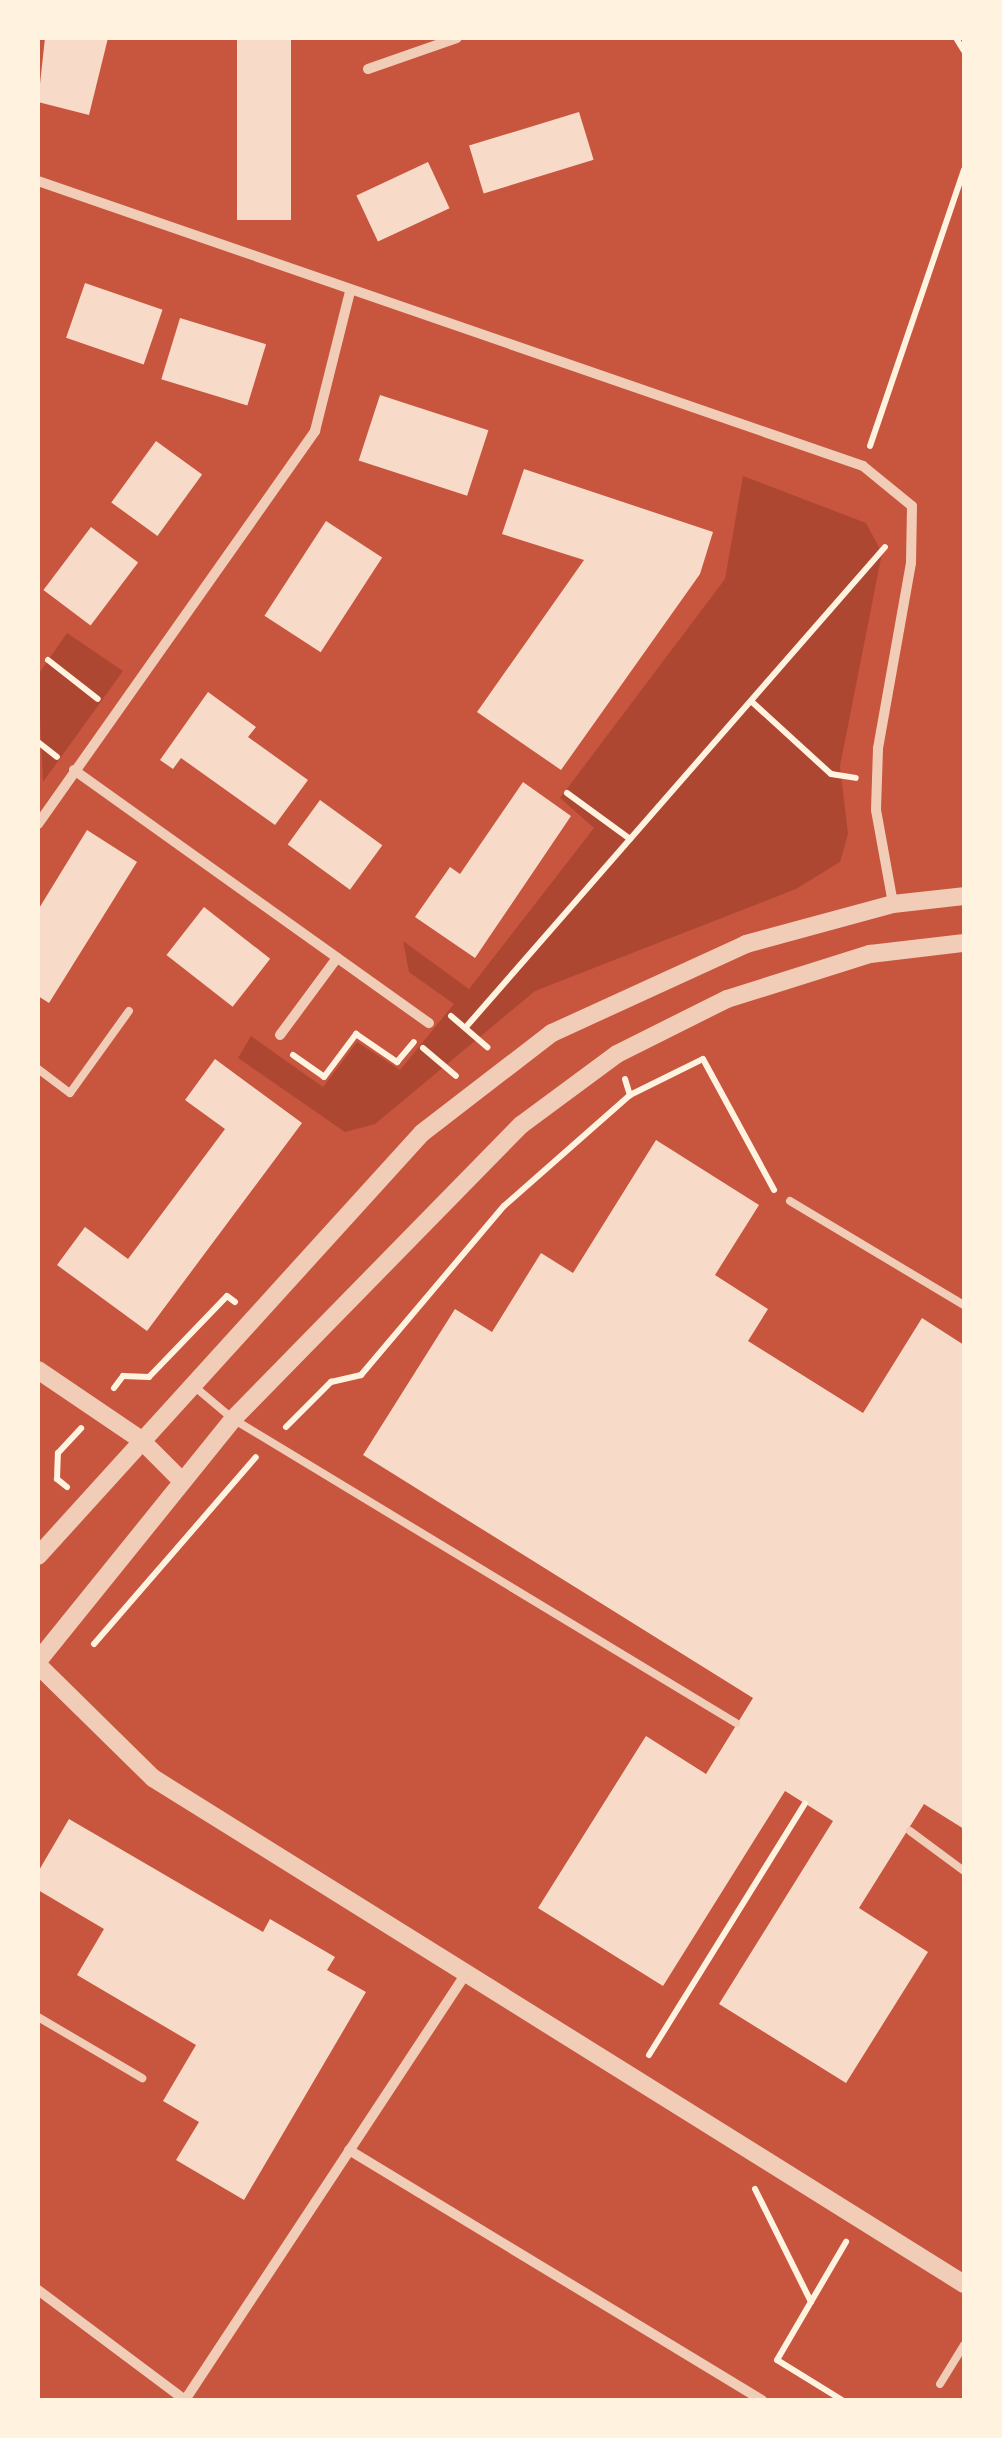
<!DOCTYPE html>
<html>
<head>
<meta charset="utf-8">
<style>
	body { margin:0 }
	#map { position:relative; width:1002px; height:2438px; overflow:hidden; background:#c8553d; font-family:Lora,serif }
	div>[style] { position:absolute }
	.green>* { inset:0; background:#ae4732 }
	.building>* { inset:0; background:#f7dbc8; transform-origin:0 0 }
	.path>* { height:6px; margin:-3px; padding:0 3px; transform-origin:3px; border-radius:3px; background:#fff3e0 }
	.service>* { height:8px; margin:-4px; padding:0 4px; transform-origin:4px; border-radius:4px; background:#f1ccb7 }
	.minor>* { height:10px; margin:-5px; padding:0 5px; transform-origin:5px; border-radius:5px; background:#f1ccb7 }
	.tertiary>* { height:18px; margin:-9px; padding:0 9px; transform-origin:9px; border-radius:9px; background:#f1ccb7 }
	span { translate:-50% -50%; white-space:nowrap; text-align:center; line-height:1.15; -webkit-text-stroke:10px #fff3e0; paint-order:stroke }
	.frame { position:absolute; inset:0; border:40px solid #fff3e0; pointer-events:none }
</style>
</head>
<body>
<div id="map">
	<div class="green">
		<i style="clip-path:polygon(743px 476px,866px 523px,882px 553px,840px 766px,848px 834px,840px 862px,796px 889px,535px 991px,375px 1124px,345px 1132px,238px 1058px,251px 1036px,323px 1087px,357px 1042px,400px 1070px,454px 1004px,409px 972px,403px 941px,469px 989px,594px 828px,560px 798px,725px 579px)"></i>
		<i style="clip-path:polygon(67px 633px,123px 671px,43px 782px,38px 675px)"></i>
	</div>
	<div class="building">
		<i style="clip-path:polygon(45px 38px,108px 38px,89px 115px,38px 102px)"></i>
		<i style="left:237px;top:38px;width:54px;height:182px"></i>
		<i style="left:579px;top:112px;width:50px;height:115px;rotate:73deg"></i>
		<i style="left:428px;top:162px;width:51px;height:79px;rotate:65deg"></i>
		<i style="left:85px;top:283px;width:82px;height:58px;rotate:19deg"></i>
		<i style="left:180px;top:318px;width:90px;height:64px;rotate:17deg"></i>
		<i style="left:380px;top:395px;width:114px;height:69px;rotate:18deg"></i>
		<i style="left:156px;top:441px;width:57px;height:76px;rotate:36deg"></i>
		<i style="clip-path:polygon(524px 469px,713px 532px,700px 574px,561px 770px,477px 712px,584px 560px,502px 534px)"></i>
		<i style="left:326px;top:521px;width:67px;height:113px;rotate:33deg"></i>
		<i style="left:91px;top:527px;width:59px;height:79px;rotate:37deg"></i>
		<i style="clip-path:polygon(208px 692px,256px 727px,248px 737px,308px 780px,275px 825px,181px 758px,173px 769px,160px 760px)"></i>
		<i style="clip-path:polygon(523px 782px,571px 816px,475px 958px,415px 917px,450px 867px,460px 874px)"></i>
		<i style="left:320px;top:800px;width:77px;height:55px;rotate:36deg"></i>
		<i style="clip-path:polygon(87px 830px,137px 862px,49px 1003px,38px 996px,38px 910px)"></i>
		<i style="left:204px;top:907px;width:84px;height:61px;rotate:38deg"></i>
		<i style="clip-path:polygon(215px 1059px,302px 1123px,147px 1331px,57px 1265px,85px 1227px,128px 1259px,225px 1129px,185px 1100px)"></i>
		<i style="clip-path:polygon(656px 1140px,759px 1205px,715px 1275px,768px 1309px,748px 1341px,863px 1413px,922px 1318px,964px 1345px,964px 1829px,924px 1804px,859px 1908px,928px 1952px,846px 2083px,719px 2004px,833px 1821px,785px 1791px,663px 1986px,538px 1908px,646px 1736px,706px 1774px,753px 1698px,363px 1455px,455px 1309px,492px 1332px,541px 1253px,573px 1273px)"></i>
		<i style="clip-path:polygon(69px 1819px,263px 1932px,270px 1919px,335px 1957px,327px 1970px,366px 1992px,244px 2200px,176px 2160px,199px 2122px,163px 2101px,196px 2045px,77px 1975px,104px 1929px,38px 1890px,38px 1872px)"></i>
	</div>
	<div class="path">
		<i style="left:956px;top:38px;width:15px;rotate:58deg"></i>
		<i style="left:870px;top:446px;width:292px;rotate:-71.2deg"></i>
		<i style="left:48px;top:660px;width:63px;rotate:38deg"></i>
		<i style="left:751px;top:701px;width:108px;rotate:42.4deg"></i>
		<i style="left:831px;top:774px;width:25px;rotate:9deg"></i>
		<i style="left:38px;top:742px;width:24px;rotate:38deg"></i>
		<i style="left:567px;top:793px;width:78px;rotate:36.1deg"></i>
		<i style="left:451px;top:1016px;width:48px;rotate:40.7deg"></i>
		<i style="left:466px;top:1027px;width:637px;rotate:-48.88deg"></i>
		<i style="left:423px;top:1048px;width:43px;rotate:40.3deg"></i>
		<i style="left:293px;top:1055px;width:38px;rotate:35deg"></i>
		<i style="left:324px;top:1077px;width:54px;rotate:-53.3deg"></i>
		<i style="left:356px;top:1034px;width:50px;rotate:34.3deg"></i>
		<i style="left:397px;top:1062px;width:26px;rotate:-50deg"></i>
		<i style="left:625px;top:1079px;width:17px;rotate:73deg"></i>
		<i style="left:630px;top:1095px;width:81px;rotate:-26.3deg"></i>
		<i style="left:703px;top:1059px;width:149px;rotate:61.5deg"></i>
		<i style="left:114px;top:1388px;width:15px;rotate:-53deg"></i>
		<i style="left:123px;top:1376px;width:26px;rotate:2deg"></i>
		<i style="left:149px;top:1377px;width:112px;rotate:-46.1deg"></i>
		<i style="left:227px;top:1296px;width:10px;rotate:37deg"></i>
		<i style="left:286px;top:1427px;width:64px;rotate:-45deg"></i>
		<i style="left:331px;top:1382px;width:31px;rotate:-13deg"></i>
		<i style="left:361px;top:1375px;width:221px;rotate:-49.8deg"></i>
		<i style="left:504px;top:1206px;width:168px;rotate:-41.4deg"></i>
		<i style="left:67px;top:1487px;width:13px;rotate:-141deg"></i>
		<i style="left:57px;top:1479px;width:26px;rotate:-88deg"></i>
		<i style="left:58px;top:1453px;width:34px;rotate:-47deg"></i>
		<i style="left:94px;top:1644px;width:247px;rotate:-49.1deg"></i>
		<i style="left:649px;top:2055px;width:296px;rotate:-58.2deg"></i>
		<i style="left:755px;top:2189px;width:126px;rotate:63.6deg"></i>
		<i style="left:842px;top:2400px;width:76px;rotate:-148.4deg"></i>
		<i style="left:777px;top:2360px;width:137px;rotate:-59.7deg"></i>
	</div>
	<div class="service">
		<i style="left:38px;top:1069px;width:40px;rotate:37deg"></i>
		<i style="left:70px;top:1093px;width:101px;rotate:-54.3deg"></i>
		<i style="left:790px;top:1201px;width:203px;rotate:30.9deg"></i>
		<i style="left:195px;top:1387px;width:50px;rotate:40.1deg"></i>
		<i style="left:233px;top:1419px;width:588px;rotate:31.15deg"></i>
		<i style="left:910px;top:1831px;width:67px;rotate:36.5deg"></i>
		<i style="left:38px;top:2017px;width:121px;rotate:30.4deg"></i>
		<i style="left:940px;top:2384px;width:46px;rotate:-58.4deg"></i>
	</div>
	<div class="minor">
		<i style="left:368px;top:69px;width:94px;rotate:-19.2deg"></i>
		<i style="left:38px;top:181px;width:873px;rotate:19.06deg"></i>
		<i style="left:863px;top:466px;width:63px;rotate:39.2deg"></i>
		<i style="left:912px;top:506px;width:57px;rotate:91deg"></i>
		<i style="left:911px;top:563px;width:189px;rotate:100.1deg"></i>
		<i style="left:878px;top:749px;width:61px;rotate:91.9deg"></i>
		<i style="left:876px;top:810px;width:96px;rotate:79.7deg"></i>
		<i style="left:74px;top:770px;width:436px;rotate:35.5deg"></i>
		<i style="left:38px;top:824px;width:481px;rotate:-54.8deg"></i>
		<i style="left:315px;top:431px;width:143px;rotate:-75.9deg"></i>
		<i style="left:280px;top:1035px;width:96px;rotate:-53.5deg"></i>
		<i style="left:349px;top:2150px;width:483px;rotate:31.2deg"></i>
		<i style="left:38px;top:2290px;width:184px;rotate:36.8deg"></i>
		<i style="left:185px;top:2400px;width:505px;rotate:-56.62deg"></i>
	</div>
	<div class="tertiary">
		<i style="left:38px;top:1370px;width:123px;rotate:34.1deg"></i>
		<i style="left:140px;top:1439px;width:57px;rotate:45deg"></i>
		<i style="left:38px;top:1556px;width:571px;rotate:-47.77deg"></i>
		<i style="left:422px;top:1133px;width:164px;rotate:-37.6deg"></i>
		<i style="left:552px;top:1033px;width:213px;rotate:-24.6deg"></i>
		<i style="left:746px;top:944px;width:152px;rotate:-15.2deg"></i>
		<i style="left:893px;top:904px;width:71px;rotate:-6.4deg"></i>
		<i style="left:38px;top:1661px;width:311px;rotate:-51.1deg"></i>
		<i style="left:233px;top:1419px;width:412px;rotate:-45.6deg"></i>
		<i style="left:521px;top:1125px;width:119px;rotate:-36.5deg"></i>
		<i style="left:617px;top:1054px;width:123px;rotate:-26.6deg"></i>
		<i style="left:727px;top:999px;width:150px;rotate:-17.5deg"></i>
		<i style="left:870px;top:954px;width:95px;rotate:-6.7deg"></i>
		<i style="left:38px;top:1665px;width:161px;rotate:44.5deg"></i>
		<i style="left:153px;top:1778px;width:956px;rotate:31.96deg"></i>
	</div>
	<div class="frame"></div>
</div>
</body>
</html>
